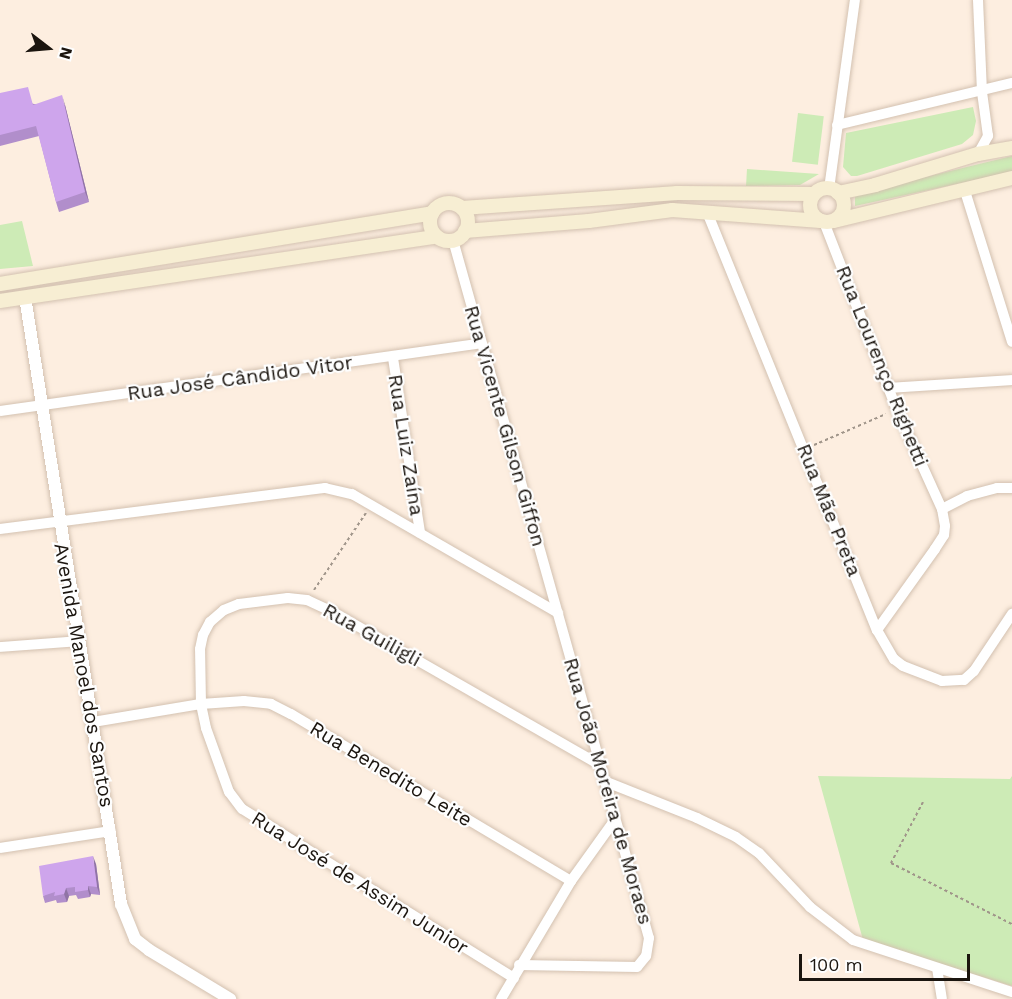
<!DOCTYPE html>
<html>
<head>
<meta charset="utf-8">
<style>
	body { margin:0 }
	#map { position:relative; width:1012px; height:999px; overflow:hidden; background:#fdeee0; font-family:"Work Sans",sans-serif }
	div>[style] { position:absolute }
	.green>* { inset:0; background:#cdebb6; transform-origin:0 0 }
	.path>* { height:2px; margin-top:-1px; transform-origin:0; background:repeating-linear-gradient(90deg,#a0958a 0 3px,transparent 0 6px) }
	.roads { filter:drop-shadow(0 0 2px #d3c1b0) drop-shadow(0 0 2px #d3c1b0) }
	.minor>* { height:10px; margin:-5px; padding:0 5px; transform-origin:5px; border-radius:5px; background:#fff }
	.tertiary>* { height:12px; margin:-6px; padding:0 6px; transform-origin:6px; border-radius:6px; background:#fff }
	.secondary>* { height:14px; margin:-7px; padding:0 7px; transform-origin:7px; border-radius:7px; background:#f7eed3 }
	.secondary>.ring { margin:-7px; padding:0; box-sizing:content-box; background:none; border:14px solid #f7eed3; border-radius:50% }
	.wall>* { inset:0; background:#b18ecb }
	.shaded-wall>* { inset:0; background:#9074a5 }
	.building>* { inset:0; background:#cea5ec }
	span { translate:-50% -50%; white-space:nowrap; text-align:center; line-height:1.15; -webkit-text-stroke:4.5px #fefefe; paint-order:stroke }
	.street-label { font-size:20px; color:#1b150f }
	.north { position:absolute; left:18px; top:18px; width:60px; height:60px; -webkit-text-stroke:4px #fefefe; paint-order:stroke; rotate:106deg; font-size:16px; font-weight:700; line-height:24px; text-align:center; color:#1b150f }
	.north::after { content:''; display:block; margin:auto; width:21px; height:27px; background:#1b150f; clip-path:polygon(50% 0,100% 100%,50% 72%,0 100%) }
	.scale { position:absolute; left:799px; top:954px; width:171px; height:27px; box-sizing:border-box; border:3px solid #1b150f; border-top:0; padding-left:8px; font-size:18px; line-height:21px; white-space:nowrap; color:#1b150f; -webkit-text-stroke:4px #fefefe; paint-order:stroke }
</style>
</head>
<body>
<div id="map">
	<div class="green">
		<i style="clip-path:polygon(973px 107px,976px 121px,973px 135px,962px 144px,857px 176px,851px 176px,843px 167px,846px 133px)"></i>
		<i style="left:798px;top:113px;width:26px;height:49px;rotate:7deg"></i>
		<i style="clip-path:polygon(1012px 156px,1012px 172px,855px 206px,855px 194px)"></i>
		<i style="clip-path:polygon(747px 169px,819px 174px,800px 185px,746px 186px)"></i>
		<i style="clip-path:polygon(22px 221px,33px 266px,0 269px,0 225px)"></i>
		<i style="clip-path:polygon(818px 776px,1010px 779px,1012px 776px,1012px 986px,863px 940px)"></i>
	</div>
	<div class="path">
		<i style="left:814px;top:445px;width:78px;rotate:-23.3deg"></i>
		<i style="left:314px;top:590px;width:93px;rotate:-56deg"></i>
		<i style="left:923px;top:802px;width:69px;rotate:117.7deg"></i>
		<i style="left:891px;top:863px;width:136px;rotate:26.8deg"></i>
	</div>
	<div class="roads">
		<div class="minor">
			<i style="left:837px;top:125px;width:180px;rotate:-13.5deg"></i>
			<i style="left:978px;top:154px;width:21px;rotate:-61deg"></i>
			<i style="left:988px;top:136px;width:44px;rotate:-97.8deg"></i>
			<i style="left:982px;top:92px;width:92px;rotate:-92.5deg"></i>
			<i style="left:829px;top:189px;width:191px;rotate:-82.2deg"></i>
			<i style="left:965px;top:191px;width:158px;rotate:72.7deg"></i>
			<i style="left:707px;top:212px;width:451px;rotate:67.9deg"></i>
			<i style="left:877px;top:630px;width:34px;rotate:60deg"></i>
			<i style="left:894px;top:659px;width:11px;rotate:38deg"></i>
			<i style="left:903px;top:666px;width:42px;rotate:21deg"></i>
			<i style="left:942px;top:681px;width:22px;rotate:-3deg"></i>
			<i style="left:964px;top:680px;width:13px;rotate:-42deg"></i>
			<i style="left:974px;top:671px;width:69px;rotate:-56.3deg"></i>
			<i style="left:824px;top:222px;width:202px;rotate:68.8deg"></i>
			<i style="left:897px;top:410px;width:109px;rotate:65.6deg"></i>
			<i style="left:942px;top:509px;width:17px;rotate:80deg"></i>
			<i style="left:945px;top:526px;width:9px;rotate:96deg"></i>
			<i style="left:944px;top:535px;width:17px;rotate:123deg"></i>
			<i style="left:935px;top:549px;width:100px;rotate:125.6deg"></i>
			<i style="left:453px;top:240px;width:725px;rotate:74.32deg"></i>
			<i style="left:649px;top:938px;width:18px;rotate:99deg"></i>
			<i style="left:646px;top:956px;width:14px;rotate:129deg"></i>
			<i style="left:637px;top:967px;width:118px;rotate:-179deg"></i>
			<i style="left:393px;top:358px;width:177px;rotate:81.2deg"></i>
			<i style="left:889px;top:388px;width:123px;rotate:-3.7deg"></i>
			<i style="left:0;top:411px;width:486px;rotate:-8deg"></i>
			<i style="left:942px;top:509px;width:28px;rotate:-27deg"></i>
			<i style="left:967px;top:496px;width:31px;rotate:-15deg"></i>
			<i style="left:997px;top:488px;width:15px"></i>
			<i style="left:0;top:529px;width:328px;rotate:-7.2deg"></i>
			<i style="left:325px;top:488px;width:28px;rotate:13deg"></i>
			<i style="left:352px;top:494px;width:238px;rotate:30deg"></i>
			<i style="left:0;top:647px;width:79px;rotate:-4.3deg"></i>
			<i style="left:93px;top:722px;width:109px;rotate:-9.5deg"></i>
			<i style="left:201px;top:704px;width:43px;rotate:-4deg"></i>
			<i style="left:244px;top:701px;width:27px;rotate:6deg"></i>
			<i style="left:271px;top:704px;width:22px;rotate:27deg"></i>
			<i style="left:291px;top:714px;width:326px;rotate:30.8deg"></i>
			<i style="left:604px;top:781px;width:100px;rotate:21.7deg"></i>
			<i style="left:697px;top:818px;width:43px;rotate:26deg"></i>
			<i style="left:736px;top:837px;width:28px;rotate:35deg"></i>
			<i style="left:759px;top:853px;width:74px;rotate:46.6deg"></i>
			<i style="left:810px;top:907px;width:54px;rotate:37.5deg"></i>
			<i style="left:853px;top:940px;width:167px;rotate:18.1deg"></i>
			<i style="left:0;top:848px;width:112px;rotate:-8.7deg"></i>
			<i style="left:937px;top:968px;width:31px;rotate:81deg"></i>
			<i style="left:514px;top:978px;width:320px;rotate:-148.1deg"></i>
			<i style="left:242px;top:809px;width:21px;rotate:-127deg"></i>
			<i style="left:229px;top:792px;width:68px;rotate:-109.8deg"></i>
			<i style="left:206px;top:728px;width:25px;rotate:-102deg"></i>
			<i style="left:201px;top:704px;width:55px;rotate:-91deg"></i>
			<i style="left:200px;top:649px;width:14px;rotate:-78deg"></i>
			<i style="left:203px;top:635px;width:15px;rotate:-62deg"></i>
			<i style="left:210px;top:622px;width:18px;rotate:-41deg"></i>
			<i style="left:224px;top:610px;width:16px;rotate:-22deg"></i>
			<i style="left:239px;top:604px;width:49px;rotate:-7deg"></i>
			<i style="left:288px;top:598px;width:19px;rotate:6deg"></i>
			<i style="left:307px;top:600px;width:29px;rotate:25deg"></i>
			<i style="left:333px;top:612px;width:308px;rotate:29.8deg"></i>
			<i style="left:501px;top:999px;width:137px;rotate:-59.3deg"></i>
			<i style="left:571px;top:881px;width:74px;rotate:-54.4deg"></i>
		</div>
		<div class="tertiary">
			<i style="left:25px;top:297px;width:615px;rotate:81.01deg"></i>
			<i style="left:121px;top:904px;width:38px;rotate:68deg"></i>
			<i style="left:135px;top:939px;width:18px;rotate:38deg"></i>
			<i style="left:149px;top:950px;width:95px;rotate:31.2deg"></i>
		</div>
		<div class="secondary">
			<i class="ring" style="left:810px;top:188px;width:20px;height:20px"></i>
			<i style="left:838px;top:193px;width:38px;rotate:-12deg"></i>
			<i style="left:875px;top:185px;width:108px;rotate:-16.8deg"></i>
			<i style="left:978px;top:154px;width:35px;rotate:-10deg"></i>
			<i class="ring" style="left:430px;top:203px;width:24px;height:24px"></i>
			<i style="left:462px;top:208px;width:216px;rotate:-4deg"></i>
			<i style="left:677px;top:193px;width:137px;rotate:0.4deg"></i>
			<i style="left:834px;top:221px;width:183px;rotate:-13.6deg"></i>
			<i style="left:465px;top:231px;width:124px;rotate:-4.6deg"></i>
			<i style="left:589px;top:221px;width:84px;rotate:-7.5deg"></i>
			<i style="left:672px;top:210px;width:149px;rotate:4.2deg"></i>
			<i style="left:0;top:284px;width:438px;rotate:-9.3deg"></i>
			<i style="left:0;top:301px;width:441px;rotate:-8.4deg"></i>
		</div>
	</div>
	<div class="wall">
		<i style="clip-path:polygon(0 93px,34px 104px,65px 105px,89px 202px,59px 212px,56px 202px,39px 136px,0 146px)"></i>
		<i style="clip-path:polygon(96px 864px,100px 895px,91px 894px,90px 897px,78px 899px,76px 895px,69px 896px,67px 902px,57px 903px,56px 900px,45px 903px,43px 896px)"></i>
	</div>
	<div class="shaded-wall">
		<i style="clip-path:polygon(62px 95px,65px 105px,89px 202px,85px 192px)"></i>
		<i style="clip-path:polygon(93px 856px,96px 864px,100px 895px,97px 887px)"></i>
		<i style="clip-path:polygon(88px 886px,91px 894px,90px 897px,88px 890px)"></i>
		<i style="clip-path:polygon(66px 888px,69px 896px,67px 902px,64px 894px)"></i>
	</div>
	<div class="building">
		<i style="clip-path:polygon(28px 87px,33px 105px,62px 95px,85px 192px,56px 202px,36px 126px,0 135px,0 93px)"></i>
		<i style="clip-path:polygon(93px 856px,97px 887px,88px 886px,88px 890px,75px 892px,75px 887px,66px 888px,64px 894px,54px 896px,55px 892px,43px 896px,39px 866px)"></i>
	</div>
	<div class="street-label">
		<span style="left:882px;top:366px;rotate:68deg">Rua Lourenço Righetti</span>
		<span style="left:240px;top:378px;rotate:-8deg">Rua José Cândido Vitor</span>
		<span style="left:505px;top:426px;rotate:74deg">Rua Vicente Gilson Giffon</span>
		<span style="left:406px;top:445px;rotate:81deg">Rua Luiz Zaína</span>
		<span style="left:829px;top:510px;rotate:68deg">Rua Mãe Preta</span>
		<span style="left:372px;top:635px;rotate:29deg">Rua Guiligli</span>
		<span style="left:84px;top:675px;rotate:80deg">Avenida Manoel dos Santos</span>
		<span style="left:391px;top:774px;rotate:31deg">Rua Benedito Leite</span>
		<span style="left:608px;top:791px;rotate:74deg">Rua João Moreira de Moraes</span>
		<span style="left:360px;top:883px;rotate:32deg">Rua José de Assim Junior</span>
	</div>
	<div class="north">N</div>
	<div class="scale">100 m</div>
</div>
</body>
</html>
